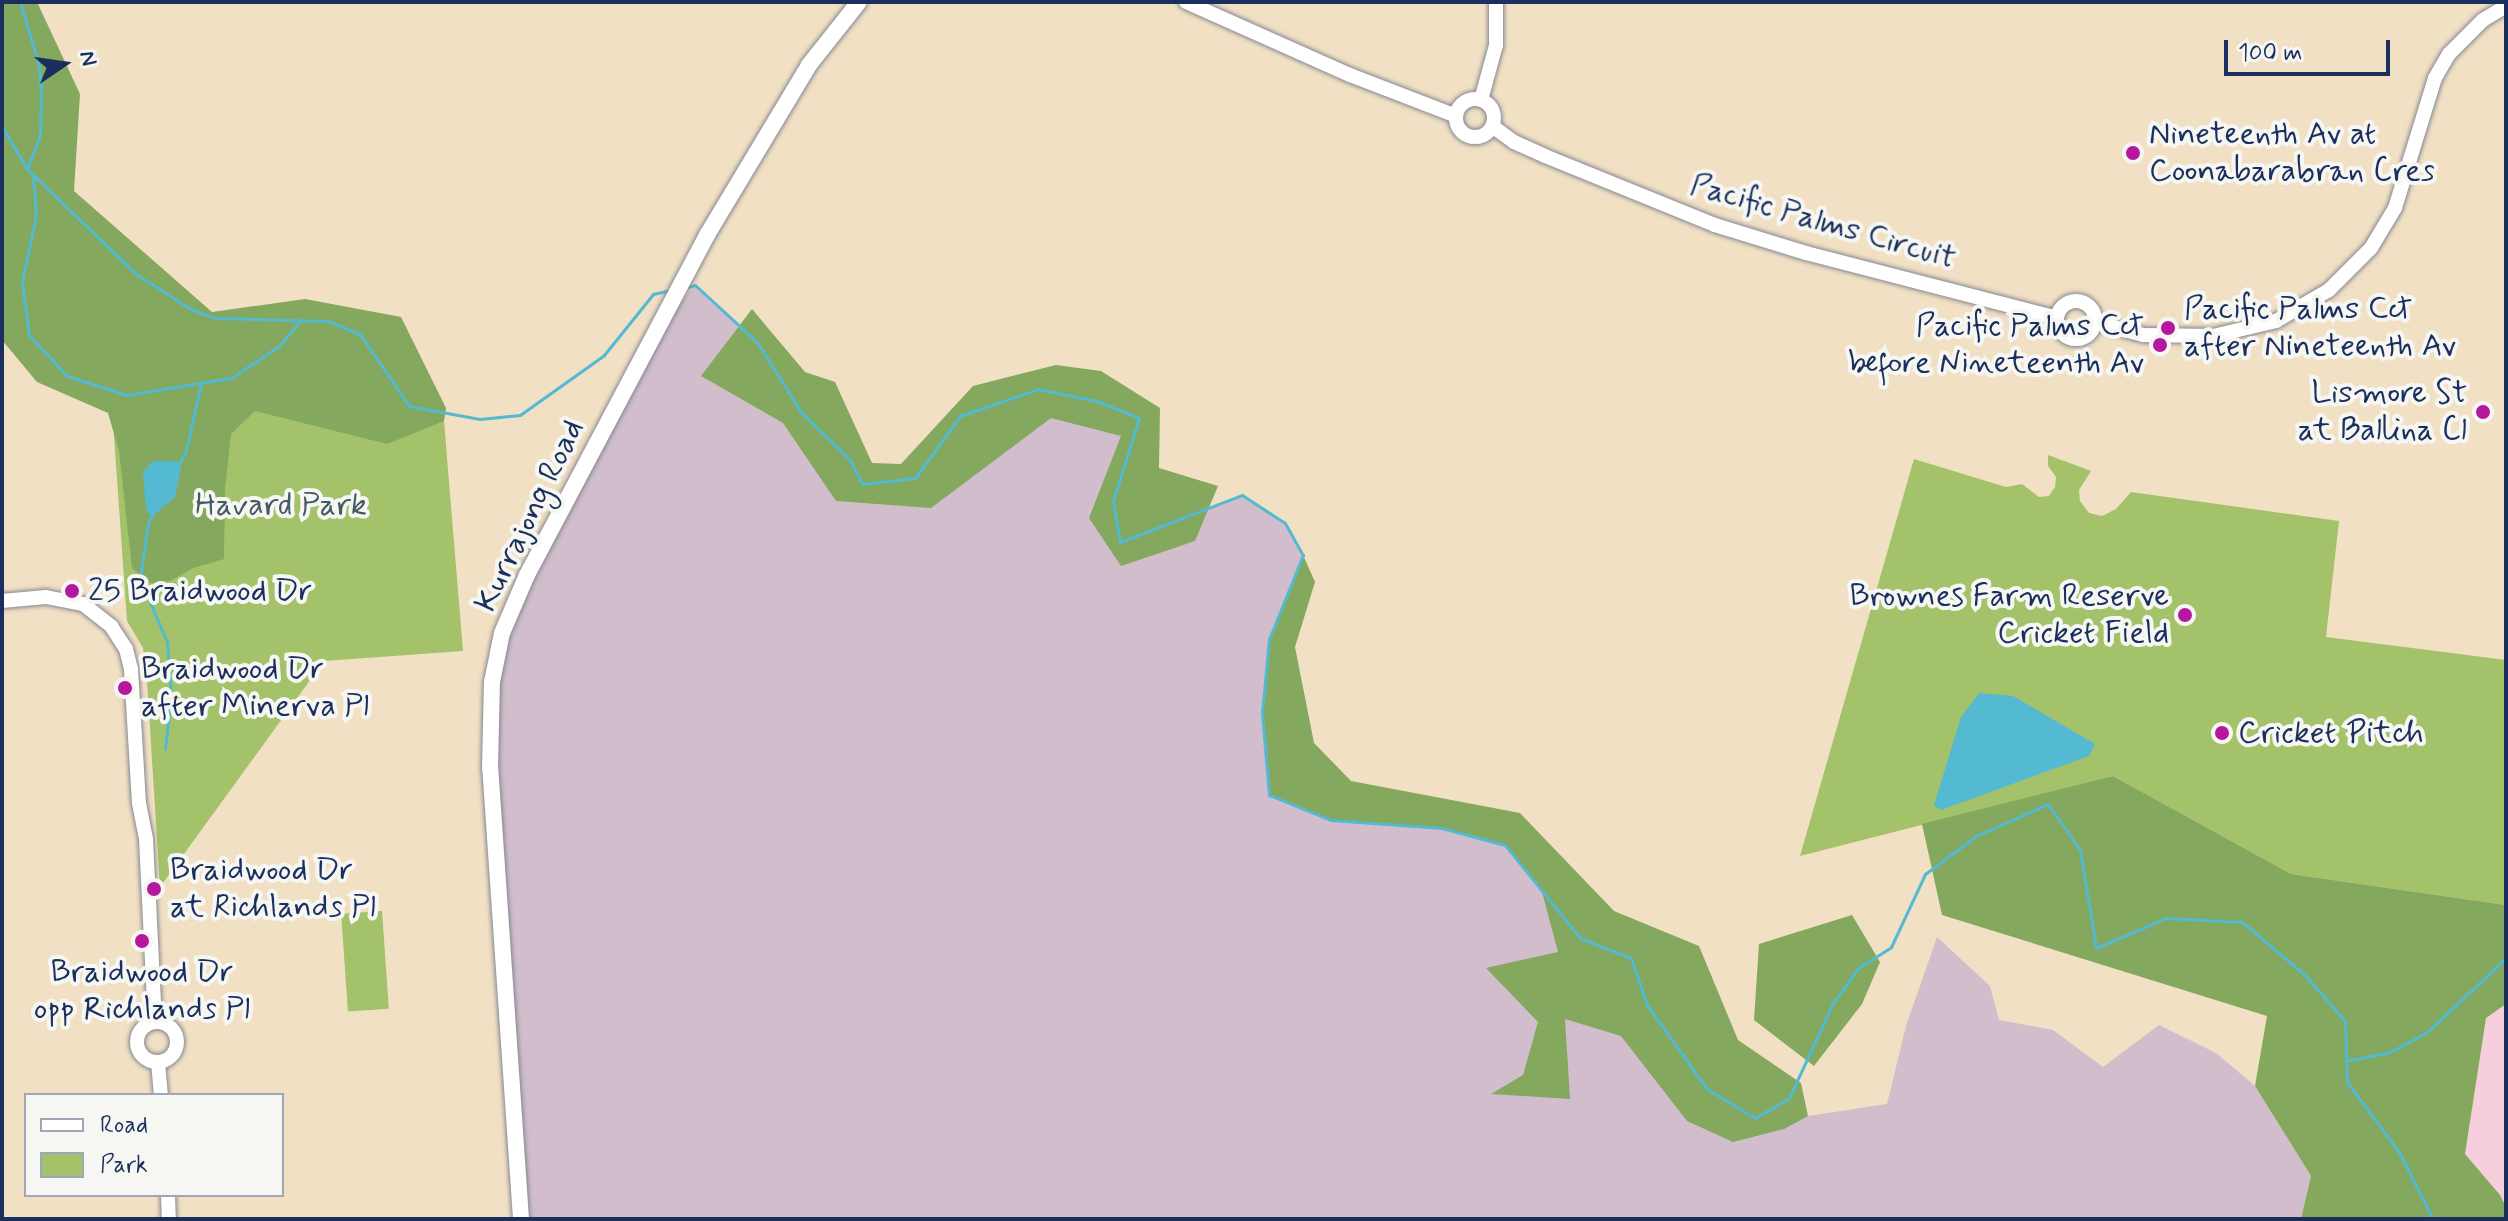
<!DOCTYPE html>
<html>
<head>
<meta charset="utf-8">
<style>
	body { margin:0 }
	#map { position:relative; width:2508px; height:1221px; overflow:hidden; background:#f1e0c4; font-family:Mynerve,sans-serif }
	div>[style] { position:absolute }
	.built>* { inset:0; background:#f5cfdc }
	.industrial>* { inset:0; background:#d1bdcc }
	.green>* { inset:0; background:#a4c26a; transform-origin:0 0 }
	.forest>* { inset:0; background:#83a85e }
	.water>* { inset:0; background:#53bad1 }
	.stream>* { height:3px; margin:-1.5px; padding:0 1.5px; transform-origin:1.5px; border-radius:1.5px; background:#53bad1 }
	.roads { filter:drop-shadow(0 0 2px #868891) drop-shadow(0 0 2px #868891) }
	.tertiary>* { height:14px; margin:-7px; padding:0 7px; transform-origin:7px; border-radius:7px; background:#fff }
	.tertiary>.ring { margin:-7px; padding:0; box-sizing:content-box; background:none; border:14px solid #fff; border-radius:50% }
	.secondary>* { height:16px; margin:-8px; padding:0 8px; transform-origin:8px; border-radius:8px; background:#fff }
	.dots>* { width:22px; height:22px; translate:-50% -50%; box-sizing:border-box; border:4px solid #f6f6f2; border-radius:50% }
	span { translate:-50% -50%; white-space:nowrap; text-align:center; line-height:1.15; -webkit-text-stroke:8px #f6f6f2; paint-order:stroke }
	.poi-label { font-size:32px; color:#1b2f5e }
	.left { translate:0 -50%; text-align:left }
	.right { translate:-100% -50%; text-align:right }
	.street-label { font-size:32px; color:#1b2f5e }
	.park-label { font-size:32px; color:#445b62 }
	.frame { position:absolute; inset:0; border:4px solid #1b2f5e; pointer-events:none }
	.legend { position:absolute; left:24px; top:1093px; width:260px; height:104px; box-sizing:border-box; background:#f6f6f2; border:2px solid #9ea6b7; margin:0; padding:10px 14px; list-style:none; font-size:24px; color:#1b2f5e }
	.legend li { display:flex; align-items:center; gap:16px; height:40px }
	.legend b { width:40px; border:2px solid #9ea6b7 }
	.north { position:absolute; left:24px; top:24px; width:80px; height:80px; -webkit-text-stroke:6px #f6f6f2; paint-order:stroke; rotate:77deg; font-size:22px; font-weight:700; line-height:32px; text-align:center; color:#1b2f5e }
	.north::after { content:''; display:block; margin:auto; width:28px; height:36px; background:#1b2f5e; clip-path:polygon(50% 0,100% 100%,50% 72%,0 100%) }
	.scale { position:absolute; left:2224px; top:40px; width:166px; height:36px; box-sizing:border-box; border:4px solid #1b2f5e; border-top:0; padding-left:10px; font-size:24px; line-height:28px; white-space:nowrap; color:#1b2f5e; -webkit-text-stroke:6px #f6f6f2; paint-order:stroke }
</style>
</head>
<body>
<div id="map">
	<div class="built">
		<i style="clip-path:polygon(2506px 1004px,2506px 1207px,2465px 1154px,2486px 1018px)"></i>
	</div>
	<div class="industrial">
		<i style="clip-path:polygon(695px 285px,757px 342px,850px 460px,915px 478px,960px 416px,1097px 401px,1180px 522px,1242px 495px,1285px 523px,1303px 555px,1269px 639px,1331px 820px,1442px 828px,1505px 845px,1542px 892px,1808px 1116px,1887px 1104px,1906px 1026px,1937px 937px,1990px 986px,1999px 1020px,2053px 1030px,2103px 1067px,2159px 1025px,2216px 1053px,2255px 1086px,2311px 1176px,2301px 1219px,521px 1219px,492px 682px,527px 575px,647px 344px)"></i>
	</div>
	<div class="green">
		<i style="clip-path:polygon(218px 331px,384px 380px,444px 421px,463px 651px,324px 661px,160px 887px,147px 681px,143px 648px,127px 621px,112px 408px)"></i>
		<i style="clip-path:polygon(2048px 455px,2091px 471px,2079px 490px,2080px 501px,2089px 513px,2102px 516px,2116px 509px,2131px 492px,2339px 521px,2326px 637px,2506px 660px,2506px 905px,2291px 874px,2113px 776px,1800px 856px,1914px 459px,2006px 487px,2022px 484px,2039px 497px,2049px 496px,2055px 487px,2056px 477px,2048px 466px)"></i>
		<i style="left:382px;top:911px;width:98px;height:41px;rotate:86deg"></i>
	</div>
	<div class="forest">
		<i style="clip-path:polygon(37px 2px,80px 94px,74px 191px,212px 312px,305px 299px,401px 317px,446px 408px,444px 421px,387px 444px,255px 411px,231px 434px,225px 489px,224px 559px,193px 568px,170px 581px,150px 583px,132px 568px,119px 451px,108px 413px,37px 382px,2px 340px,2px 4px)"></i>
		<i style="clip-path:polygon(752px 309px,805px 372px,835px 382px,872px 463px,901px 464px,973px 386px,1056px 365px,1101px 371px,1160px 408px,1159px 468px,1218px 486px,1195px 541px,1121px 566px,1089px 518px,1121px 436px,1051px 418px,931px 508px,836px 501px,783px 423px,701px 376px)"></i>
		<i style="clip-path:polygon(1303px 555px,1315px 582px,1295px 647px,1314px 743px,1351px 781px,1520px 813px,1614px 911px,1699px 946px,1738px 1040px,1801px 1083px,1808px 1116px,1784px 1129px,1733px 1142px,1687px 1121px,1621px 1036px,1565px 1019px,1570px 1099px,1491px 1094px,1523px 1075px,1538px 1022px,1486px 968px,1558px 952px,1542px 892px,1505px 845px,1442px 828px,1331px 820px,1269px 795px,1262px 713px,1269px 639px)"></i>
		<i style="clip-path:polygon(2113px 776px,2291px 874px,2506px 905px,2506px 1004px,2486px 1018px,2465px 1154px,2500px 1195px,2506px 1207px,2506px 1219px,2301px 1219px,2311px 1176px,2255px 1086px,2267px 1016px,1942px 915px,1922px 824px)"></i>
		<i style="clip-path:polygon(1852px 915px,1880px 962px,1862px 1004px,1814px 1066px,1754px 1020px,1759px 944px)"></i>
	</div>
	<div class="water">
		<i style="clip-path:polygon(152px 461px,177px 461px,181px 468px,175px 497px,153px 516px,147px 512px,145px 499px,143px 473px)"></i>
		<i style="clip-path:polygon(1979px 693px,2013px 696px,2095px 744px,2089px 756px,1941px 810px,1934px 805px,1961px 717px)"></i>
	</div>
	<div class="stream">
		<i style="left:20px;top:2px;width:63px;rotate:73.3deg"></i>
		<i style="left:38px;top:62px;width:28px;rotate:84deg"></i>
		<i style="left:41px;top:90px;width:45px;rotate:91.3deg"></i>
		<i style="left:40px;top:135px;width:36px;rotate:111deg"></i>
		<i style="left:2px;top:127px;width:49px;rotate:59.2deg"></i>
		<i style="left:27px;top:169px;width:151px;rotate:43.9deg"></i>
		<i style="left:136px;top:274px;width:65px;rotate:32.5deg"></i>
		<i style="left:191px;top:309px;width:26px;rotate:21deg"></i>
		<i style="left:215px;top:318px;width:114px;rotate:1.5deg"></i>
		<i style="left:329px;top:321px;width:34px;rotate:23deg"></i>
		<i style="left:360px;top:334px;width:87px;rotate:55.8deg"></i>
		<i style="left:409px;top:406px;width:72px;rotate:10.4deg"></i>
		<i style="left:480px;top:419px;width:40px;rotate:-5.7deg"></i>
		<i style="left:520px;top:415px;width:103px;rotate:-35.5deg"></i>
		<i style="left:604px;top:355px;width:78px;rotate:-51.2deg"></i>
		<i style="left:653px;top:294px;width:19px;rotate:-12deg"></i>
		<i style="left:33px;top:175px;width:40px;rotate:85.7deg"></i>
		<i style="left:36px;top:215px;width:68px;rotate:101.8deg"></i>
		<i style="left:22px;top:282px;width:53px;rotate:82.5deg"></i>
		<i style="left:29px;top:335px;width:56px;rotate:47.2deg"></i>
		<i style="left:67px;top:376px;width:63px;rotate:17.6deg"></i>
		<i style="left:127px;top:395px;width:105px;rotate:-9.3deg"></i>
		<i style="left:231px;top:378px;width:58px;rotate:-33.7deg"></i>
		<i style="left:279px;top:346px;width:33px;rotate:-50deg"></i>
		<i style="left:688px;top:287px;width:7px;rotate:-16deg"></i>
		<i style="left:695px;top:285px;width:84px;rotate:42.6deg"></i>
		<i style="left:757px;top:342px;width:83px;rotate:57.8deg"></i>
		<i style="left:801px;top:412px;width:69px;rotate:44.4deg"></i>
		<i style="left:850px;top:460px;width:27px;rotate:63deg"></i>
		<i style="left:862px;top:484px;width:53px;rotate:-6.5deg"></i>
		<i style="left:915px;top:478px;width:77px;rotate:-54deg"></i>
		<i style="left:960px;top:416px;width:83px;rotate:-19.1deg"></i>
		<i style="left:1038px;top:389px;width:60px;rotate:11.5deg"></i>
		<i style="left:1097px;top:401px;width:45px;rotate:22deg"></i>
		<i style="left:1139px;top:418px;width:87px;rotate:107.4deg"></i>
		<i style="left:1113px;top:501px;width:42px;rotate:80.3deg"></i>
		<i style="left:1120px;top:542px;width:131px;rotate:-21.1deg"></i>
		<i style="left:1242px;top:495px;width:51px;rotate:33.1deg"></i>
		<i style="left:1285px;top:523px;width:37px;rotate:61deg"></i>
		<i style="left:1303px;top:555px;width:91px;rotate:112deg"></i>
		<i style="left:1269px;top:639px;width:74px;rotate:95.4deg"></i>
		<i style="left:1262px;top:713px;width:82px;rotate:85.1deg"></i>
		<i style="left:1269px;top:795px;width:67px;rotate:22deg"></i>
		<i style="left:1331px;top:820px;width:111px;rotate:4.1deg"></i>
		<i style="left:1442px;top:828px;width:65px;rotate:15.1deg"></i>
		<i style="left:1505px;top:845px;width:119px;rotate:51.1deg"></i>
		<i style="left:1580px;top:938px;width:55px;rotate:21.4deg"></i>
		<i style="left:1631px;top:958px;width:50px;rotate:71.2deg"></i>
		<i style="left:1647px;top:1005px;width:103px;rotate:54.5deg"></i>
		<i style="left:1707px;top:1089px;width:56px;rotate:31.1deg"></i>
		<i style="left:1755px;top:1118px;width:39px;rotate:-30deg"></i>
		<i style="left:1789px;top:1098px;width:102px;rotate:-65.2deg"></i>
		<i style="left:1832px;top:1005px;width:45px;rotate:-54.9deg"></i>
		<i style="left:1858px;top:968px;width:39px;rotate:-32deg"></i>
		<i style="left:1891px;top:947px;width:81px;rotate:-65deg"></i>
		<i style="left:1925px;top:874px;width:64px;rotate:-36.7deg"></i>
		<i style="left:1976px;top:836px;width:79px;rotate:-24deg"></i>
		<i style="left:2048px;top:804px;width:56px;rotate:55.2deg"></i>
		<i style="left:2080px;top:850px;width:99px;rotate:80.7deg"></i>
		<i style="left:2096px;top:948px;width:76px;rotate:-23.2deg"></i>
		<i style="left:2166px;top:918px;width:76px;rotate:3deg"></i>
		<i style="left:2242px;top:922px;width:81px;rotate:40deg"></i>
		<i style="left:2304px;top:974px;width:62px;rotate:48.9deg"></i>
		<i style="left:2345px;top:1021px;width:61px;rotate:88.1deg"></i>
		<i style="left:2347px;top:1082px;width:87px;rotate:53.4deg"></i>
		<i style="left:2399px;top:1152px;width:75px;rotate:63.1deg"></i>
		<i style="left:179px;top:464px;width:15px;rotate:-62deg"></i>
		<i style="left:186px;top:451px;width:70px;rotate:-77.6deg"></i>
		<i style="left:153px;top:513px;width:11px;rotate:117deg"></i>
		<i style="left:148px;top:523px;width:57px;rotate:98.1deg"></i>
		<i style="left:140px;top:579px;width:69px;rotate:66.8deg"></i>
		<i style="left:167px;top:642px;width:53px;rotate:85.7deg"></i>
		<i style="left:171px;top:695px;width:54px;rotate:96.3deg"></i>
		<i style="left:2346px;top:1061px;width:45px;rotate:-11.6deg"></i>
		<i style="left:2390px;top:1052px;width:42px;rotate:-28.4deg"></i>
		<i style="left:2427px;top:1032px;width:108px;rotate:-43.1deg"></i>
	</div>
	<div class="roads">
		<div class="tertiary">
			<i style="left:1186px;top:2px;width:180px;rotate:24deg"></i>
			<i style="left:1350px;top:75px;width:114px;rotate:21.1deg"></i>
			<i class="ring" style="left:1456px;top:99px;width:24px;height:24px"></i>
			<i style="left:1481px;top:100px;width:57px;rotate:-74.7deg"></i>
			<i style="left:1496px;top:45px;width:43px;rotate:-90deg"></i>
			<i style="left:1492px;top:126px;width:27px;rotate:36deg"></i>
			<i style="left:1514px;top:142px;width:34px;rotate:24deg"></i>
			<i style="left:1545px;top:156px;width:183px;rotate:22.1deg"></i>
			<i style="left:1715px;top:225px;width:95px;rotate:17.1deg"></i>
			<i style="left:1806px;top:253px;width:259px;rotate:14.5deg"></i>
			<i class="ring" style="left:2057px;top:301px;width:24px;height:24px"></i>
			<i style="left:2095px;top:322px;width:50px;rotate:15.2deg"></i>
			<i style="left:2143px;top:335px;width:70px;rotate:0.8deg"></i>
			<i style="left:2213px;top:336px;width:65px;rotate:-13.4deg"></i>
			<i style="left:2276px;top:321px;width:61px;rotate:-30.3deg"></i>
			<i style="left:2329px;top:290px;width:59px;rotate:-45deg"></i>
			<i style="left:2371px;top:248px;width:47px;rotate:-59deg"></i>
			<i style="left:2395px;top:208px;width:136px;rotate:-72.9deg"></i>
			<i style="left:2435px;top:78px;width:28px;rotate:-60deg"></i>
			<i style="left:2449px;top:54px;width:48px;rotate:-45deg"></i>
			<i style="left:2483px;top:20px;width:27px;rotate:-31deg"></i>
			<i style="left:2px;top:601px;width:44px;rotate:-5.2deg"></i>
			<i style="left:46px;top:597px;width:38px;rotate:11deg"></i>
			<i style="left:83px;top:604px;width:36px;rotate:38deg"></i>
			<i style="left:111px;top:626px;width:27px;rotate:57deg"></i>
			<i style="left:126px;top:649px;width:21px;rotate:76deg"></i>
			<i style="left:131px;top:669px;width:134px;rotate:86.6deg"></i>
			<i style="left:139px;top:803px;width:37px;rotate:79deg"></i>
			<i style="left:146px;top:839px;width:183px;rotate:87.2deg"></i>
			<i class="ring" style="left:137px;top:1022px;width:26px;height:26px"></i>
			<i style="left:158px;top:1062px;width:33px;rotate:85deg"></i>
			<i style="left:168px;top:1195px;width:24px;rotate:88deg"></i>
		</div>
		<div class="secondary">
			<i style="left:521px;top:1219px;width:452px;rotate:-93.9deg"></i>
			<i style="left:490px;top:768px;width:86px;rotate:-88.7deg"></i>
			<i style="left:492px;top:682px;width:50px;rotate:-78.5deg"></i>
			<i style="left:502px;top:633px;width:63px;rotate:-66.7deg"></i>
			<i style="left:527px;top:575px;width:385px;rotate:-62.1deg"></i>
			<i style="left:707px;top:235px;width:198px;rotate:-59deg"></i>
			<i style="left:809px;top:65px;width:80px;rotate:-51.6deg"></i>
		</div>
	</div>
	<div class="dots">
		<i style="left:2133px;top:153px;background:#b5179e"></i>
		<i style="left:2168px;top:328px;background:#b5179e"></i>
		<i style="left:2160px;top:345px;background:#b5179e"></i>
		<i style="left:2483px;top:412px;background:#b5179e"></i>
		<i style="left:72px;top:591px;background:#b5179e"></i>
		<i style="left:2185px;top:615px;background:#b5179e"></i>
		<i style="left:125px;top:688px;background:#b5179e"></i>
		<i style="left:2222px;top:733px;background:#b5179e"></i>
		<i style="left:154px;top:889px;background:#b5179e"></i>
		<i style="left:142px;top:941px;background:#b5179e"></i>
	</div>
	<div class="poi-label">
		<span class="left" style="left:2149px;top:153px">Nineteenth Av at<br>Coonabarabran Cres</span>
		<span class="left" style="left:2184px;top:328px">Pacific Palms Cct<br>after Nineteenth Av</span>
		<span class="right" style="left:2144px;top:345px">Pacific Palms Cct<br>before Nineteenth Av</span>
		<span class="right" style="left:2467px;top:412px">Lismore St<br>at Ballina Cl</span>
		<span class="left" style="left:88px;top:591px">25 Braidwood Dr</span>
		<span class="right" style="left:2169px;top:615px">Brownes Farm Reserve<br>Cricket Field</span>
		<span class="left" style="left:141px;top:688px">Braidwood Dr<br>after Minerva Pl</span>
		<span class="left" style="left:2238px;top:733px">Cricket Pitch</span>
		<span class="left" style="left:170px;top:889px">Braidwood Dr<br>at Richlands Pl</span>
		<span style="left:142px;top:991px">Braidwood Dr<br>opp Richlands Pl</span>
	</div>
	<div class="street-label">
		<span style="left:1823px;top:222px;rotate:16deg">Pacific Palms Circuit</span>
		<span style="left:530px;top:516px;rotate:-64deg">Kurrajong Road</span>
	</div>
	<div class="park-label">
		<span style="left:281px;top:505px">Havard Park</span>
	</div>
	<div class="frame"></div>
	<ul class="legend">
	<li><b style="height:10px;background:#fff"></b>Road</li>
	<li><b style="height:22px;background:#a4c26a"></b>Park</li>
	</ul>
	<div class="north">N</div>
	<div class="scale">100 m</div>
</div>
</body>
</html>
